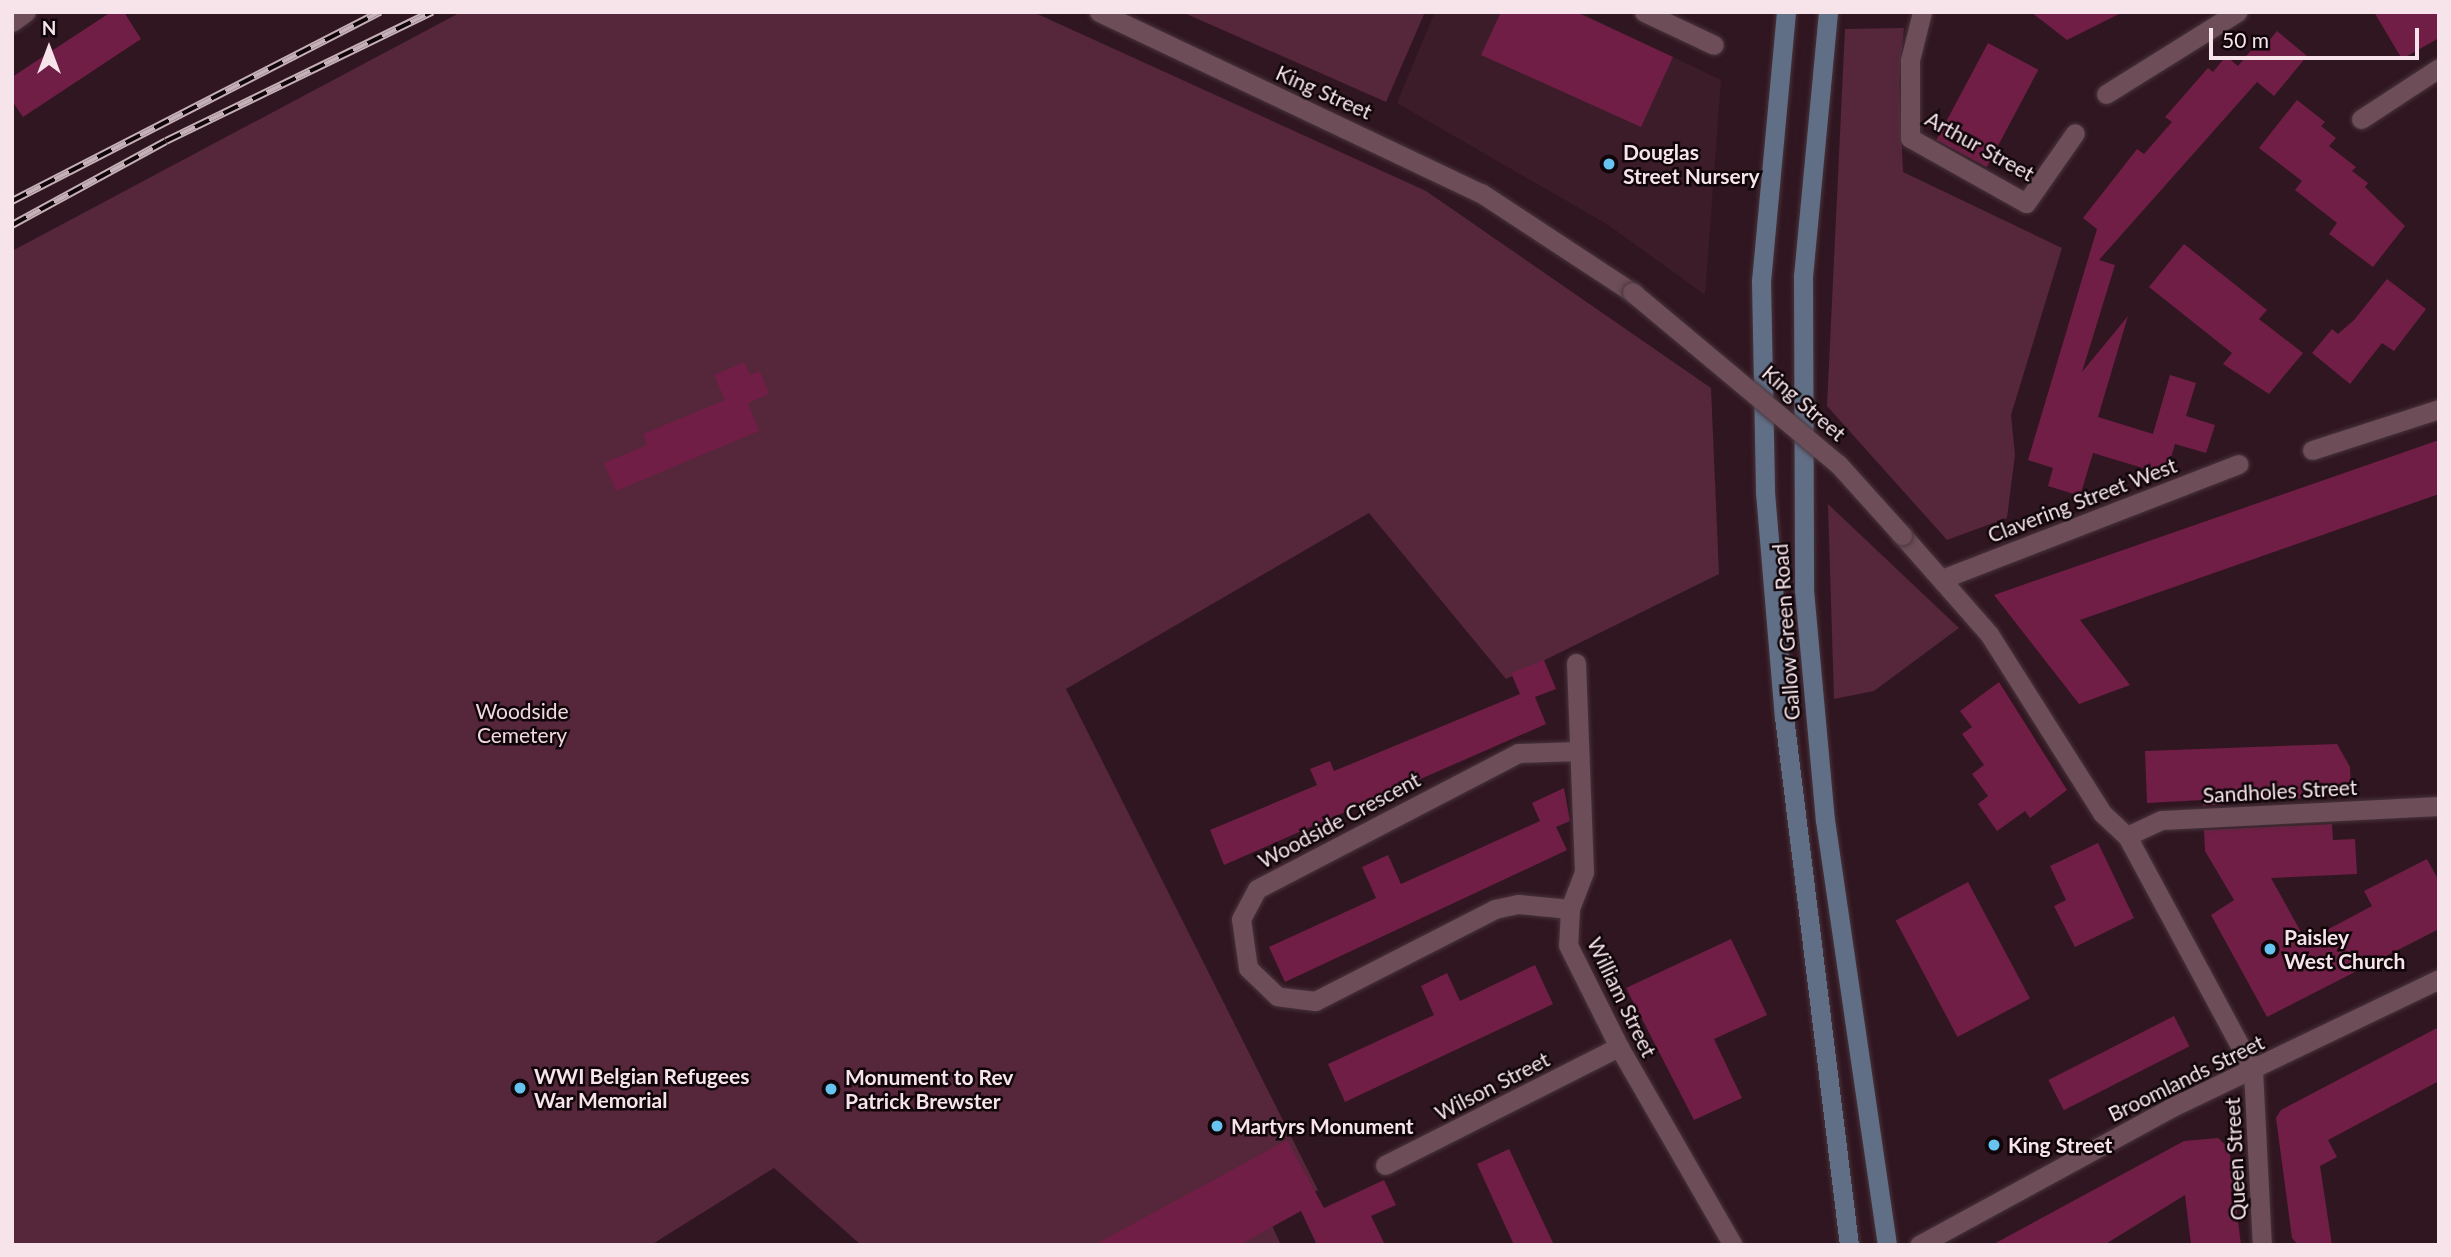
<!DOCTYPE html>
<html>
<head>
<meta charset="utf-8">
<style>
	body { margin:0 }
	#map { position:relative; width:2451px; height:1257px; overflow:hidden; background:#301620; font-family:Lato,sans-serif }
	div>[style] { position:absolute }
	.built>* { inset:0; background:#3d1c29 }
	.green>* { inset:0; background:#56263a }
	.building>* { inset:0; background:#701e45; transform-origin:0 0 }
	.roads { filter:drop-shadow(0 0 2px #48343c) drop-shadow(0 0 2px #48343c) }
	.pedestrian>* { height:19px; margin:-9.5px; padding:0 9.5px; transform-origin:9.5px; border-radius:9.5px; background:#6c4d58 }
	.minor>* { height:19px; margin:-9.5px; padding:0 9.5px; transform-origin:9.5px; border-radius:9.5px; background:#6c4d58 }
	.tertiary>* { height:19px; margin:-9.5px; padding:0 9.5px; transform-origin:9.5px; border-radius:9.5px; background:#6c4d58 }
	.secondary>* { height:19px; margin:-9.5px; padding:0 9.5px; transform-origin:9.5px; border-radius:9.5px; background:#616f86 }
	.rail>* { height:8px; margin-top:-4px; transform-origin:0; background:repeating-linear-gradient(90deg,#10060a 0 16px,#c5b0b8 0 32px); box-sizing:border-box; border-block:2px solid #c5b0b8 }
	.bridges { filter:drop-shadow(0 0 2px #48343c) drop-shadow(0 0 2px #48343c) }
	.tertiary-bridge>* { height:19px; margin:-9.5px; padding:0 9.5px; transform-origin:9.5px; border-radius:9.5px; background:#6c4d58 }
	.dots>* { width:19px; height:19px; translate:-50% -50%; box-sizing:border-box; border:4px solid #10060a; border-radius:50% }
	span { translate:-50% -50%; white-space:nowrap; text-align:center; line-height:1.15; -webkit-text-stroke:5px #10060a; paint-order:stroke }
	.street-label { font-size:21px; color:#f7e4eb }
	.poi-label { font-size:21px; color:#f7e4eb; font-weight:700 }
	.left { translate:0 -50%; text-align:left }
	.park-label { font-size:21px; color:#f1d8e0 }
	.frame { position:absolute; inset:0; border:14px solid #f7e4eb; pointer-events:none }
	.north { position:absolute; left:14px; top:14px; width:70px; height:70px; -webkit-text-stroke:5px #10060a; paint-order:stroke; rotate:0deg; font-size:19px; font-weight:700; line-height:28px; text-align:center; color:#f7e4eb }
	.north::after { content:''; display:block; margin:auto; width:24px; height:32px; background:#f7e4eb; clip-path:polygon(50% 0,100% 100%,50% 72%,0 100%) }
	.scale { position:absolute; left:2209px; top:28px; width:210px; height:32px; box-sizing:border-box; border:4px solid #f7e4eb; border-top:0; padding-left:9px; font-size:21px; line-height:24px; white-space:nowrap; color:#f7e4eb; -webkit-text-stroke:5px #10060a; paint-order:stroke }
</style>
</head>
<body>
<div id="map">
	<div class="built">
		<i style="clip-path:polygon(1435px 12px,1579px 12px,1721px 80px,1705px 295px,1610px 226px,1397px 103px)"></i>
	</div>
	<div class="green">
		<i style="clip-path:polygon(461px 12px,1033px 12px,1426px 191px,1711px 388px,1719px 574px,1506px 679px,1369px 513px,1066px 689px,1318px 1190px,1269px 1219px,1281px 1245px,861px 1245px,774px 1168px,651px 1245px,12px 1245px,12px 251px)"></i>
		<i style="clip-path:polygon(1182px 12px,1425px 12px,1386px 102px)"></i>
		<i style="clip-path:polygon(1904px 28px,1899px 82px,1903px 172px,2062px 248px,2011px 415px,2015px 455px,2007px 518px,1947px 540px,1827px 406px,1845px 29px)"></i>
		<i style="clip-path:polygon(1828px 504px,1959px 628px,1874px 691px,1834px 699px)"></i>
	</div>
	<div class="building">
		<i style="clip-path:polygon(111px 12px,124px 12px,141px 39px,23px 117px,12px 101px,12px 77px)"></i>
		<i style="clip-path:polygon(1501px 12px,1576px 12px,1673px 57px,1641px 127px,1481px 55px)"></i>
		<i style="clip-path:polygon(2031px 12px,2123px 12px,2067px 40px)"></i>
		<i style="clip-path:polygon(2374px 12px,2439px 12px,2439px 38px,2402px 59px)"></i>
		<i style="clip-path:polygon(2277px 31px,2307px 56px,2274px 96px,2257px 82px,2099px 260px,2115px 265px,2082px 372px,2128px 316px,2098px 417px,2153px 434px,2170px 375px,2196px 383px,2186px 416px,2215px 425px,2206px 453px,2175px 444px,2166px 475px,2093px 453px,2080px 496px,2048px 486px,2053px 468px,2028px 460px,2097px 229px,2083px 218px,2137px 149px,2144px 154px,2172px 122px,2165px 117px,2208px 68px,2213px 72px,2226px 56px,2238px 66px,2258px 42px,2264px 47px)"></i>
		<i style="left:1988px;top:43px;width:57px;height:110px;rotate:28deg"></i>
		<i style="clip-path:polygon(2297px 100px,2325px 122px,2321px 126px,2336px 138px,2329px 146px,2356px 167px,2352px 171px,2368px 183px,2365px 187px,2405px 226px,2373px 267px,2329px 234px,2337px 223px,2295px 190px,2302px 181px,2259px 148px)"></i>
		<i style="clip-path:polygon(2184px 244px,2267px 310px,2259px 319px,2303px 353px,2269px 394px,2223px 364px,2232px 353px,2149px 287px)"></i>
		<i style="clip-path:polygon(2387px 279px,2426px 309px,2394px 351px,2382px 343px,2350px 384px,2312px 353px,2332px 329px,2338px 334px,2354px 320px)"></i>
		<i style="clip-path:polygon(744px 362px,750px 375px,760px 371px,769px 394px,748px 403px,759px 431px,616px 491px,604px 463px,647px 445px,643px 434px,725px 400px,714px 375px)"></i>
		<i style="clip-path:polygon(2439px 440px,2439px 494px,2080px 620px,2130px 685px,2079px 704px,1994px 595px)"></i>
		<i style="clip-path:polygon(1544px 660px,1556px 689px,1535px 697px,1546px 724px,1224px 865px,1210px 830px,1317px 785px,1310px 769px,1330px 761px,1334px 771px,1520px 694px,1511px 673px)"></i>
		<i style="clip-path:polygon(1999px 682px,2067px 790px,2030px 818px,2025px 811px,1997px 831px,1978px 804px,1988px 796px,1972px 774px,1984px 765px,1962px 734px,1972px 727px,1960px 711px)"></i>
		<i style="clip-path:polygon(2337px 744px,2350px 767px,2351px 794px,2203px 806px,2203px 800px,2147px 803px,2145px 751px)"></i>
		<i style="clip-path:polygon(1564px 788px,1570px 821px,1556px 827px,1567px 850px,1285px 982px,1269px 947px,1376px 898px,1362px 867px,1388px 855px,1401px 884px,1540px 821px,1532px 803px)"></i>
		<i style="clip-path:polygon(2332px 824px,2333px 840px,2355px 839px,2357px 874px,2271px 878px,2306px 941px,2372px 906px,2364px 891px,2427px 859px,2439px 881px,2439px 929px,2267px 1017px,2211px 915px,2234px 900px,2205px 851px,2204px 830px)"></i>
		<i style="clip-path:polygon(2098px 843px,2134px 918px,2075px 947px,2054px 906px,2066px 900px,2050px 866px)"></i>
		<i style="left:1968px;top:882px;width:132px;height:82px;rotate:62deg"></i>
		<i style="clip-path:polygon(1731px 939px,1767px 1015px,1714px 1039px,1742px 1098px,1694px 1120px,1626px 988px)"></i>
		<i style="clip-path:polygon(1535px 965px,1553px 1004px,1345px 1102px,1328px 1064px,1434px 1015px,1421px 986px,1447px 973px,1460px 1001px)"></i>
		<i style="left:2174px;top:1016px;width:34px;height:141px;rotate:63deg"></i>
		<i style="clip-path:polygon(2439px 1027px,2439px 1081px,2328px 1140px,2337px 1157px,2320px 1166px,2332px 1245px,2298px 1245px,2292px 1238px,2276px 1118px,2281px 1110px)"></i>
		<i style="clip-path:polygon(2218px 1138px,2229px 1148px,2241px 1245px,2191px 1245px,2185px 1195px,2104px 1245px,1992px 1245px,2184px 1141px)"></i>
		<i style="clip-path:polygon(1287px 1140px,1324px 1208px,1384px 1180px,1396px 1205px,1371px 1216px,1385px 1245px,1317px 1245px,1301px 1211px,1239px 1245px,1094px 1245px)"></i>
		<i style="clip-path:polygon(1509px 1149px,1554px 1245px,1514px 1245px,1477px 1164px)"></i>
	</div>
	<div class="roads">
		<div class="pedestrian">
			<i style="left:2361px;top:119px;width:93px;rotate:-33.2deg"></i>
		</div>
		<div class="minor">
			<i style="left:1644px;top:12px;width:77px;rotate:25.2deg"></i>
			<i style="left:1922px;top:12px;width:49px;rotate:104deg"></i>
			<i style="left:1910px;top:60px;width:78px;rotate:90deg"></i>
			<i style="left:1910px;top:138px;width:133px;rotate:29.3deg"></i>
			<i style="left:2026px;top:203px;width:85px;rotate:-55deg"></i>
			<i style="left:12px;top:22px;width:17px;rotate:-36deg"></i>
			<i style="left:2106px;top:94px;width:155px;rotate:-32deg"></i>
			<i style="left:2312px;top:450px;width:133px;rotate:-17.9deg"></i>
			<i style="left:1942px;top:579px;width:318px;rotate:-21.2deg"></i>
			<i style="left:1576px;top:663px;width:209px;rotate:87.8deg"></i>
			<i style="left:1584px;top:872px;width:40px;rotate:111deg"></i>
			<i style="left:1570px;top:909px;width:36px;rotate:93deg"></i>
			<i style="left:1568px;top:945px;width:114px;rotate:63.4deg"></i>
			<i style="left:1619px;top:1047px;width:228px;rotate:60.1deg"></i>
			<i style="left:2127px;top:836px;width:38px;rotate:-25deg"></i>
			<i style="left:2162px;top:820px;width:277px;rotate:-2.9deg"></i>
			<i style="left:1570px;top:909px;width:52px;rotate:-174.5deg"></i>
			<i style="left:1518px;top:904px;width:24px;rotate:168deg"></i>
			<i style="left:1495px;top:909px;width:202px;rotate:152.9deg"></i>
			<i style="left:1315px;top:1001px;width:38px;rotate:-173deg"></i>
			<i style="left:1277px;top:996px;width:40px;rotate:-136deg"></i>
			<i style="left:1248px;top:968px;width:49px;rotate:-98.1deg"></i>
			<i style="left:1241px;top:919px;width:34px;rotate:-62deg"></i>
			<i style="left:1257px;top:889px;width:294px;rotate:-27.5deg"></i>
			<i style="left:1518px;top:753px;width:61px;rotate:-1.9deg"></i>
			<i style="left:2253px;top:1070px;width:175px;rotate:87.1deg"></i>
			<i style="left:1385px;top:1165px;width:262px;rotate:-26.8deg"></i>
		</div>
		<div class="tertiary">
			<i style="left:1099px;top:12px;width:423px;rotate:25.4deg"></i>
			<i style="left:1481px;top:193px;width:181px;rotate:33.3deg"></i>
			<i style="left:1902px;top:535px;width:132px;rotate:48.7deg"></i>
			<i style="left:1989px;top:634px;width:212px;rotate:57.7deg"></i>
			<i style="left:2102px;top:813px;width:34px;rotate:43deg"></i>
			<i style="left:2127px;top:836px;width:266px;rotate:61.7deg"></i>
			<i style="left:1919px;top:1245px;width:286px;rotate:-28.6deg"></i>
			<i style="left:2170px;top:1108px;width:298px;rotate:-25.6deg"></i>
		</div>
		<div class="secondary">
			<i style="left:1786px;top:12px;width:269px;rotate:95.3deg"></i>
			<i style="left:1761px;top:280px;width:212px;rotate:88.9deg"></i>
			<i style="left:1765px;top:492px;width:226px;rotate:85.2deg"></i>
			<i style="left:1784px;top:717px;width:532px;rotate:82.98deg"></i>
			<i style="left:1828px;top:12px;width:265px;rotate:95.4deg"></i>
			<i style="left:1803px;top:276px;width:314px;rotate:89.8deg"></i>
			<i style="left:1804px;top:590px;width:231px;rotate:84.8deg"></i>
			<i style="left:1825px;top:820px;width:429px;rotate:81.7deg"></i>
		</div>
	</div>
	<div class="rail">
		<i style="left:12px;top:201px;width:414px;rotate:-27.2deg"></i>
		<i style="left:12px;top:225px;width:175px;rotate:-28.6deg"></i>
		<i style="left:166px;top:141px;width:296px;rotate:-25.9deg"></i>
	</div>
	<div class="bridges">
		<div class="tertiary-bridge">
			<i style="left:1632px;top:292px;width:268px;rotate:39.9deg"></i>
			<i style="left:1838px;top:464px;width:96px;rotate:48deg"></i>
		</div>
	</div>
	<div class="dots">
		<i style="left:1609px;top:164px;background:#67c4f0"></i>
		<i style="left:2270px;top:949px;background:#67c4f0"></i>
		<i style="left:520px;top:1088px;background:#67c4f0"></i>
		<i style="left:831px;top:1089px;background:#67c4f0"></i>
		<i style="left:1217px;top:1126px;background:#67c4f0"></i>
		<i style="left:1994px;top:1145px;background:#67c4f0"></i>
	</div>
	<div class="street-label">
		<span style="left:1324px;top:92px;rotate:24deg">King Street</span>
		<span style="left:1980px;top:146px;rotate:29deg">Arthur Street</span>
		<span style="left:1804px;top:403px;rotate:41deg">King Street</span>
		<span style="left:2082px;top:500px;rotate:-21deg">Clavering Street West</span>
		<span style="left:1786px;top:632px;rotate:-94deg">Gallow Green Road</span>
		<span style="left:2280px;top:791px;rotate:-3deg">Sandholes Street</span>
		<span style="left:1339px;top:820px;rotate:-28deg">Woodside Crescent</span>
		<span style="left:1622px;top:997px;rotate:64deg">William Street</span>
		<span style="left:2186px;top:1078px;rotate:-26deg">Broomlands Street</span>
		<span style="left:1492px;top:1086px;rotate:-27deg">Wilson Street</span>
		<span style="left:2235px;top:1159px;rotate:-93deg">Queen Street</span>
	</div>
	<div class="poi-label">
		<span class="left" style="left:1623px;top:164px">Douglas<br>Street Nursery</span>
		<span class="left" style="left:2284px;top:949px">Paisley<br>West Church</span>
		<span class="left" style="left:534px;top:1088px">WWI Belgian Refugees<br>War Memorial</span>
		<span class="left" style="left:845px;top:1089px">Monument to Rev<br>Patrick Brewster</span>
		<span class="left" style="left:1231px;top:1126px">Martyrs Monument</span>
		<span class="left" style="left:2008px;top:1145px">King Street</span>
	</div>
	<div class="park-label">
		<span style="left:522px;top:723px">Woodside<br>Cemetery</span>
	</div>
	<div class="frame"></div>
	<div class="north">N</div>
	<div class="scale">50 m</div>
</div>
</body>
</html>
